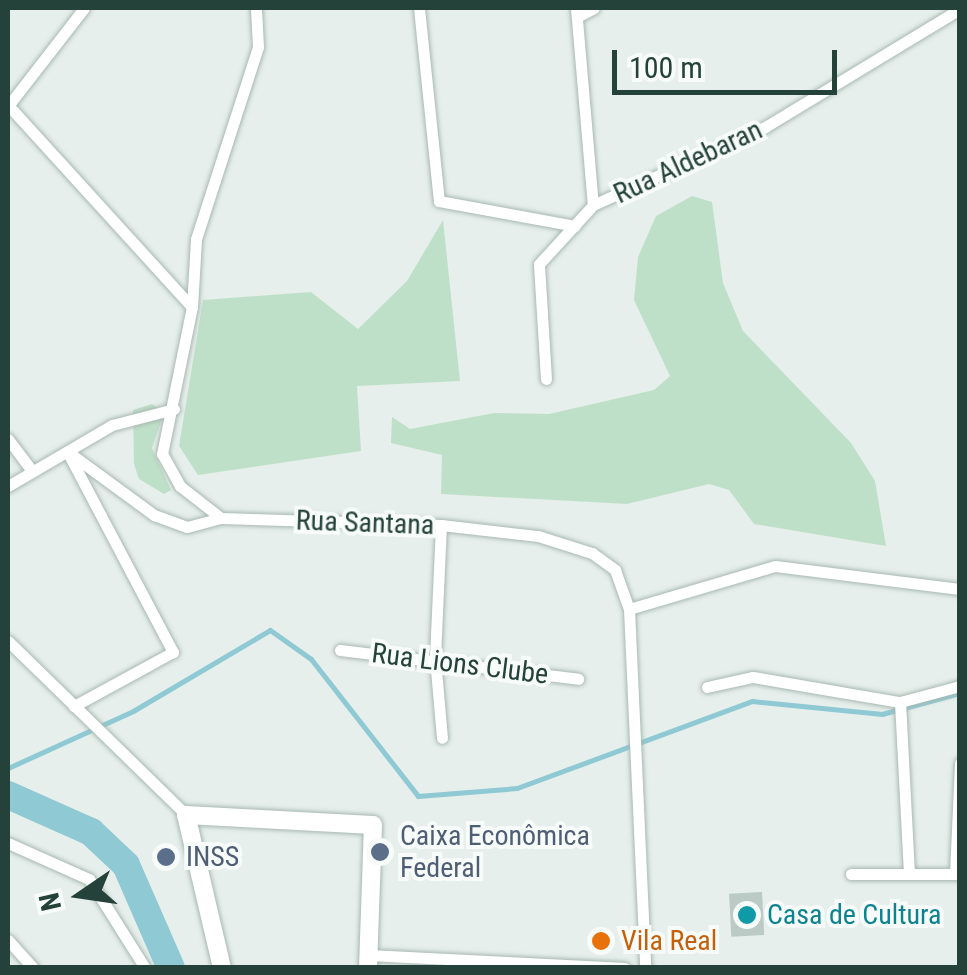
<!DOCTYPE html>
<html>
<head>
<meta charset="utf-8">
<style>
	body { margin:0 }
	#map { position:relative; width:967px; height:975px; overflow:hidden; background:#e6efeb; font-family:"Roboto Condensed",sans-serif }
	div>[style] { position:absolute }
	.green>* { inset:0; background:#bfe0c8 }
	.stream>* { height:5px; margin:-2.5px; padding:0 2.5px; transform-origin:2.5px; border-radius:2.5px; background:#8ec9d4 }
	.river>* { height:28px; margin:-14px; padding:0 14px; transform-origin:14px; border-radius:14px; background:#8ec9d4 }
	.building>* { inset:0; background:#bbcac4; transform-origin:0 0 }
	.roads { filter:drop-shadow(0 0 2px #a8b8b2) drop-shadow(0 0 2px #a8b8b2) }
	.street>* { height:11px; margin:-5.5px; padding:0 5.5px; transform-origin:5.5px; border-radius:5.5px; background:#fff }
	.secondary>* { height:18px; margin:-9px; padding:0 9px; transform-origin:9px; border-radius:9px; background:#fff }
	.dots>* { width:28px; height:28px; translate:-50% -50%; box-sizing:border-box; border:5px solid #f7fbf9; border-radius:50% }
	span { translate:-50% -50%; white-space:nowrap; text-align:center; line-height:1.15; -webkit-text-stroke:8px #f7fbf9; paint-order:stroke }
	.street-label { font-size:28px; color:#24423a }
	.service-label { font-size:28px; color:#4e5e75 }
	.left { translate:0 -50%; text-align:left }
	.culture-label { font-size:28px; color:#0d838f }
	.food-label { font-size:28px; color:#c56008 }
	.frame { position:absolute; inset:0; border:10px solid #24423a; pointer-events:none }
	.north { position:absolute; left:30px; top:845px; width:100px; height:100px; -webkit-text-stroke:8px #f7fbf9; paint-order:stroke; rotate:257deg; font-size:28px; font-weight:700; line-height:40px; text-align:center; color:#24423a }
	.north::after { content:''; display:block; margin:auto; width:35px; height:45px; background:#24423a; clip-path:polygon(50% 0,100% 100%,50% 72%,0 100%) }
	.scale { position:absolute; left:612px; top:50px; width:225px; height:45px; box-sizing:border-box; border:5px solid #24423a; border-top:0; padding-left:12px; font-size:30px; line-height:35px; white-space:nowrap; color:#24423a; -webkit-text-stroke:8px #f7fbf9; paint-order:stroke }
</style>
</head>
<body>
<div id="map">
	<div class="green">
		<i style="clip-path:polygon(692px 196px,712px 202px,723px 283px,743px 331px,851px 443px,875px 481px,886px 546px,754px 524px,729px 490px,709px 484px,627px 504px,441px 494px,442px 455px,391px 443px,392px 417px,410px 429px,494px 413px,549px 414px,654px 390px,670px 376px,634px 300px,638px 257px,656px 216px)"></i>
		<i style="clip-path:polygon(443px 220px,460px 381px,357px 386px,361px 451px,198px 475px,179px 446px,203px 300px,311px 292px,358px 329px,407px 281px)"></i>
		<i style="clip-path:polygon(152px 404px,164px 413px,152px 448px,171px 490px,164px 494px,139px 479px,134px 464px,133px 410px)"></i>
	</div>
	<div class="stream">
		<i style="left:8px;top:768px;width:137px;rotate:-24.5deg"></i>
		<i style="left:133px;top:711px;width:159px;rotate:-30.6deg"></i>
		<i style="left:270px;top:630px;width:50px;rotate:35.3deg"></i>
		<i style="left:311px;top:659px;width:174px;rotate:52deg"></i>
		<i style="left:418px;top:796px;width:99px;rotate:-4.6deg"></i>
		<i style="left:517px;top:788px;width:251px;rotate:-20.3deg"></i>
		<i style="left:752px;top:701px;width:131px;rotate:5.7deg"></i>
		<i style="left:882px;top:714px;width:81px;rotate:-15.1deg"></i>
	</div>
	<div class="river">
		<i style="left:8px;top:795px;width:91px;rotate:24deg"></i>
		<i style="left:91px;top:832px;width:48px;rotate:43.3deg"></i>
		<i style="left:126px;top:865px;width:112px;rotate:66.4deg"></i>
	</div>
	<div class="building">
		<i style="left:762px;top:892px;width:43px;height:33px;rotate:87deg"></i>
	</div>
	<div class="roads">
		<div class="street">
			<i style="left:419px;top:8px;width:194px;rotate:84.1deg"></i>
			<i style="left:439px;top:201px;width:138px;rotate:10.4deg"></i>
			<i style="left:576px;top:8px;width:198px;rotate:85.1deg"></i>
			<i style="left:577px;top:17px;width:19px;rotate:-28deg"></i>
			<i style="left:8px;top:105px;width:273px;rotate:47.7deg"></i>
			<i style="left:8px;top:106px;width:124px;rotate:-52.2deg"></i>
			<i style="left:546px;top:379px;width:115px;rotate:-93.5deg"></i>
			<i style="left:539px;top:264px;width:80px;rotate:-47.5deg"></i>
			<i style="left:593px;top:205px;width:189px;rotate:-24.4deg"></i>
			<i style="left:765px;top:127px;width:228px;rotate:-31.2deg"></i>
			<i style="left:8px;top:439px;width:39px;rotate:53deg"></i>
			<i style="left:68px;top:452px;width:107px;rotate:36.2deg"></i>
			<i style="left:154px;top:515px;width:35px;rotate:20deg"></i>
			<i style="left:187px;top:527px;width:35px;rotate:-15deg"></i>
			<i style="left:221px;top:518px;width:220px;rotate:1.8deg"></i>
			<i style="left:441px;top:525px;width:98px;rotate:6.5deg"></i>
			<i style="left:538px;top:536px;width:57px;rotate:17.5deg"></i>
			<i style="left:592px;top:553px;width:29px;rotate:36deg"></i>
			<i style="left:615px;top:570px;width:41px;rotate:70.3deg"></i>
			<i style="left:629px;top:609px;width:359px;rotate:87.4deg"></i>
			<i style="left:69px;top:455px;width:223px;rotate:62.2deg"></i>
			<i style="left:173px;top:652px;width:113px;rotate:151.4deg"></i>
			<i style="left:8px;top:486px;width:121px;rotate:-30.4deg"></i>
			<i style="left:112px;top:425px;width:64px;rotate:-14.5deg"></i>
			<i style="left:221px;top:518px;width:52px;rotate:-142deg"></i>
			<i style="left:180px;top:486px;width:37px;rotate:-119deg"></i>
			<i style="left:162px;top:454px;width:150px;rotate:-78.5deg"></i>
			<i style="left:192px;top:307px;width:68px;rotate:-86.6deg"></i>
			<i style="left:196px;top:239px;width:202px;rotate:-72.1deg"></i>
			<i style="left:258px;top:47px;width:39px;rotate:-93deg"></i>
			<i style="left:441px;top:525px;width:133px;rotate:92.6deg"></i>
			<i style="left:435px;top:658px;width:80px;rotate:85deg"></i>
			<i style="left:629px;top:609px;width:152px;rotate:-16.4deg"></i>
			<i style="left:775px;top:566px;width:186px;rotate:7.1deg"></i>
			<i style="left:8px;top:641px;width:249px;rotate:44.3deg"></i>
			<i style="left:340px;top:650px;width:240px;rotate:6.9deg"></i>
			<i style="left:707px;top:687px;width:47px;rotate:-12.3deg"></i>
			<i style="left:753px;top:677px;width:149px;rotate:9.7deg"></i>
			<i style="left:900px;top:702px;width:62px;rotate:-14.9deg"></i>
			<i style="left:900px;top:702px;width:171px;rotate:87deg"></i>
			<i style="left:8px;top:843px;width:89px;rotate:24deg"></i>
			<i style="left:89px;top:879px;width:105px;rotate:57.8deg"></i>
			<i style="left:851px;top:874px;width:109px"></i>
			<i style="left:955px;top:874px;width:111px;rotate:-87.4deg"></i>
			<i style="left:8px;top:940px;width:38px;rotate:48deg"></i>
			<i style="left:369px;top:955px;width:256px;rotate:2.9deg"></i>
		</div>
		<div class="secondary">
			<i style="left:222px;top:968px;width:157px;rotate:-103.2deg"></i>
			<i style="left:186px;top:815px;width:187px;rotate:3.1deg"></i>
			<i style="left:373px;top:825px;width:143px;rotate:92deg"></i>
		</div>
	</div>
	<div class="dots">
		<i style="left:380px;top:852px;background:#5c6f8a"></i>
		<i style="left:166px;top:857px;background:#5c6f8a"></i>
		<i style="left:747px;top:915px;background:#0f9aa8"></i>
		<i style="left:601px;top:941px;background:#e8710a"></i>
	</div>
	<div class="street-label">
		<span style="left:688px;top:162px;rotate:-25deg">Rua Aldebaran</span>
		<span style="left:365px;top:523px;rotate:2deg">Rua Santana</span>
		<span style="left:460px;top:664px;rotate:7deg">Rua Lions Clube</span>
	</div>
	<div class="service-label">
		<span class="left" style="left:400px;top:852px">Caixa Econômica<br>Federal</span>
		<span class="left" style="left:186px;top:857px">INSS</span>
	</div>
	<div class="culture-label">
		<span class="left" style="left:767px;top:915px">Casa de Cultura</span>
	</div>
	<div class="food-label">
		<span class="left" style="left:621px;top:941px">Vila Real</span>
	</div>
	<div class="frame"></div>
	<div class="north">N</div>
	<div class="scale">100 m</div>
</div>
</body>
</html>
